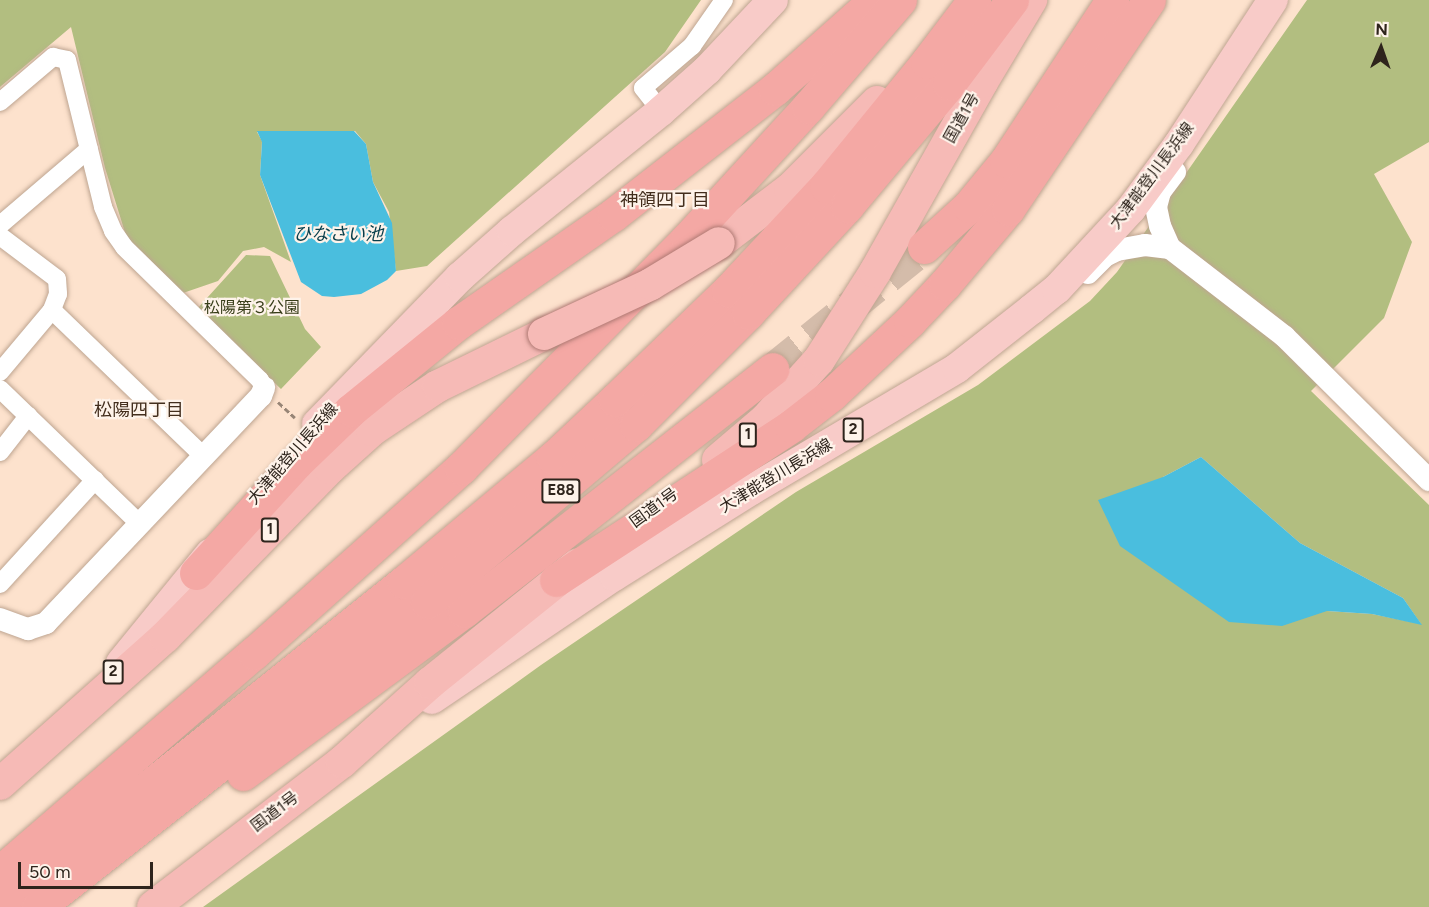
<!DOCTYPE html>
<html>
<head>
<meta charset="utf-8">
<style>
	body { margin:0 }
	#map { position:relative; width:1429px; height:907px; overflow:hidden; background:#fde2cd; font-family:Figtree,"Noto Sans JP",sans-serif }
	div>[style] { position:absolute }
	.green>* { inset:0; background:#b2be80 }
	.water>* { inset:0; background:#4abede }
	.motorway-tunnel>* { height:33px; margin-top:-16.5px; transform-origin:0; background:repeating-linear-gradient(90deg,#d4bcaa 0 33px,transparent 0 49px) }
	.path>* { height:3px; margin-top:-1.5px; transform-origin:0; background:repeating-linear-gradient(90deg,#978576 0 6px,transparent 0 9px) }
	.roads { filter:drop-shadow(0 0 2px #bea591) drop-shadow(0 0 2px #bea591) }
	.minor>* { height:18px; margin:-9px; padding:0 9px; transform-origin:9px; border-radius:9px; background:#fff }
	.tertiary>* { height:22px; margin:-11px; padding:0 11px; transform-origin:11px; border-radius:11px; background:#fff }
	.primary>* { height:30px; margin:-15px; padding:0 15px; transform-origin:15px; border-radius:15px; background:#f8cbc8 }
	.trunk>* { height:32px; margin:-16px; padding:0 16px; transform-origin:16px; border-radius:16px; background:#f6bab6 }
	.motorway>* { height:33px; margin:-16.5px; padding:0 16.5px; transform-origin:16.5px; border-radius:16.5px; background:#f4a8a4 }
	.bridges { filter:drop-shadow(0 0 2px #af7a74) drop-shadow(0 0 2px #af7a74) }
	.trunk-bridge>* { height:32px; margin:-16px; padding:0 16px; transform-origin:16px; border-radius:16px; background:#f6bab6 }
	span { translate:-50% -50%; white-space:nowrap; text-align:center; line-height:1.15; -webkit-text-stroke:4.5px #fef3ea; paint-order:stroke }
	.shield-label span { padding:2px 4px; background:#fef3ea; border:2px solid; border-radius:4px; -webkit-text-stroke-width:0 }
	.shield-label { font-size:15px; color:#2e241c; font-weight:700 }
	.street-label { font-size:16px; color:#2e241c }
	.park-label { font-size:16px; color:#383e19 }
	.neighbourhood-label { font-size:18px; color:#432e1d }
	.water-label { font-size:18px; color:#083e4b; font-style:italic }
	.north { position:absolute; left:1351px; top:18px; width:60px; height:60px; -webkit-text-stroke:4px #fef3ea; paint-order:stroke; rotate:2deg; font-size:16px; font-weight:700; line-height:24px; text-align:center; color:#2e241c }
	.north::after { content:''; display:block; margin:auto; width:21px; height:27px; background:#2e241c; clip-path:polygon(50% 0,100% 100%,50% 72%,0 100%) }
	.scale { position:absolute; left:18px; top:862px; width:135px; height:27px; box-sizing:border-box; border:3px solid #2e241c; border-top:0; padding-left:8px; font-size:18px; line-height:21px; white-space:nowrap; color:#2e241c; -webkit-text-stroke:4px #fef3ea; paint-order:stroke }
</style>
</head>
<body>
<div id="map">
	<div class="green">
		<i style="clip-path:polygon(0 0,701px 0,665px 52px,427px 266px,396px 271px,389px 212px,373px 182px,366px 144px,355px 131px,257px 132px,262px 141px,260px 175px,291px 262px,264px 247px,243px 251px,218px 281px,183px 293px,127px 239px,105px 168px,71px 27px,0 87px)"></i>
		<i style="clip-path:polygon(evenodd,1307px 0,1429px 0,1429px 142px,1374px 174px,1412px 242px,1384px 318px,1311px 391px,1429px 505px,1429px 907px,203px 907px,541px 665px,796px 492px,978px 385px,1090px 301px,1117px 272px,1307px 0,1201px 457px,1300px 543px,1403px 598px,1421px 624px,1372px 614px,1327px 611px,1163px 477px,1201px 457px)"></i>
		<i style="clip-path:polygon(246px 255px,270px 256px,305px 329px,321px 347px,281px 389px,197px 309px)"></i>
	</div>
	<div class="water">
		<i style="clip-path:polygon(257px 131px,354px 131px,366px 144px,373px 182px,392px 223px,396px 271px,387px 280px,361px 294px,334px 297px,322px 296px,301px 282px,260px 175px,262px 142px)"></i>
		<i style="clip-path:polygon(1201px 457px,1300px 543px,1403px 598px,1422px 625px,1372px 614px,1327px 611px,1282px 626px,1229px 622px,1120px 546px,1098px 500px,1163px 477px)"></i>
	</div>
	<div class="motorway-tunnel">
		<i style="left:773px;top:369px;width:194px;rotate:-38.9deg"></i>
	</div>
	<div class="path">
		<i style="left:278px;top:402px;width:23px;rotate:43deg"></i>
	</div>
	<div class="roads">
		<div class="minor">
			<i style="left:0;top:102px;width:70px;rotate:-40.3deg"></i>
			<i style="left:53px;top:57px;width:14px;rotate:12deg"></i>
			<i style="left:67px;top:60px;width:151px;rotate:76.2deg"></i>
			<i style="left:103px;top:207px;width:26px;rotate:67deg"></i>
			<i style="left:113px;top:231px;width:19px;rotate:55deg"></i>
			<i style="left:124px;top:247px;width:190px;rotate:44.4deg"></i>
			<i style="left:260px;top:380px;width:9px;rotate:63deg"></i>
			<i style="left:661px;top:111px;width:29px;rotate:-128deg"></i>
			<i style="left:643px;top:88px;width:65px;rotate:-40.6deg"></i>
			<i style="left:692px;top:46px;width:56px;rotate:-55.2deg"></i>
			<i style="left:0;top:225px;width:117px;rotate:-40.5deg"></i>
			<i style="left:0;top:236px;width:71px;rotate:37deg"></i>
			<i style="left:57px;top:279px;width:15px;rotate:86deg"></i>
			<i style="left:58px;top:294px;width:17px;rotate:111deg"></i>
			<i style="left:52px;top:310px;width:81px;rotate:130deg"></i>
			<i style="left:52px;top:310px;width:211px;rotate:44deg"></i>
			<i style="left:0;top:389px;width:194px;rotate:44deg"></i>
			<i style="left:0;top:452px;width:46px;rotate:-52.1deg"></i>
			<i style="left:0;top:584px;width:141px;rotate:-47.6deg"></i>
		</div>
		<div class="tertiary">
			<i style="left:1175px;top:172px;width:25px;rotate:127deg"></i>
			<i style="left:1160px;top:192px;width:16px;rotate:105deg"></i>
			<i style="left:1156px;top:207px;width:19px;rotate:78deg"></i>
			<i style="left:1160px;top:226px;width:24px;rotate:66deg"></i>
			<i style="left:1170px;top:248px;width:145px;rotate:37.7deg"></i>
			<i style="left:1285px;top:337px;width:203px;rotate:44.8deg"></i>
			<i style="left:1088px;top:273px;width:24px;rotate:-45deg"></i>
			<i style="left:1105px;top:256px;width:13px;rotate:-27deg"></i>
			<i style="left:1117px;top:250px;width:28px;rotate:-10deg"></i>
			<i style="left:1145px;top:245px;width:25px;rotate:7deg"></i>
			<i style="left:0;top:619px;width:30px;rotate:20deg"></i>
			<i style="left:28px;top:629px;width:19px;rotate:-18deg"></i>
			<i style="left:46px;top:623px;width:313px;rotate:-46.6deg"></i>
			<i style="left:261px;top:396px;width:9px;rotate:-69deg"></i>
		</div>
		<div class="primary">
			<i style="left:317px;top:424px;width:205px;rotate:-45.8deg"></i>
			<i style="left:460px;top:277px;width:69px;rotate:-41.5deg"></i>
			<i style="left:512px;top:231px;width:191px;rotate:-38.8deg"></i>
			<i style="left:661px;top:111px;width:62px;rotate:-41.7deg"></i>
			<i style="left:707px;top:70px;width:96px;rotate:-46.7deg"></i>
			<i style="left:121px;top:663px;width:141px;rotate:-50.8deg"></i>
			<i style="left:432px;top:699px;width:220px;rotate:-34.1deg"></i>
			<i style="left:614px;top:576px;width:162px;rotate:-32.1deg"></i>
			<i style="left:751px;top:490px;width:239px;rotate:-30.6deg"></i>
			<i style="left:957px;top:368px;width:95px;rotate:-38.2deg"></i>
			<i style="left:1032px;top:309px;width:32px;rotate:-39deg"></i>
			<i style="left:1057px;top:289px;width:109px;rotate:-47.2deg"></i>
			<i style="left:1131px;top:209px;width:81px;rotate:-53.6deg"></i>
			<i style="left:1179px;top:144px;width:172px;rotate:-56.9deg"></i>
		</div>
		<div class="trunk">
			<i style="left:719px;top:243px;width:89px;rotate:-37.3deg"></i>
			<i style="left:790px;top:189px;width:123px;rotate:-45deg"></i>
			<i style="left:718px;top:460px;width:63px;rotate:-40.5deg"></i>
			<i style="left:766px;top:419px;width:79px;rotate:-48.1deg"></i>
			<i style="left:819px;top:360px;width:104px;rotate:-57.5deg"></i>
			<i style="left:875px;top:272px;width:218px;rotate:-60.6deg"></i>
			<i style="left:982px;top:82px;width:96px;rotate:-59.1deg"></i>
			<i style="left:0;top:784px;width:221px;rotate:-41.7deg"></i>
			<i style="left:165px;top:637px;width:236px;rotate:-45.7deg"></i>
			<i style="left:330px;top:468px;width:57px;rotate:-42.1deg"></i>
			<i style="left:372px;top:430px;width:79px;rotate:-33.7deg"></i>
			<i style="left:438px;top:386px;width:118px;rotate:-26.1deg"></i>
			<i style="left:153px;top:907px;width:238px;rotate:-37.5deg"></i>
			<i style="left:342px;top:762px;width:118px;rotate:-41.9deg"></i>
			<i style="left:430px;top:683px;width:189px;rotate:-38.8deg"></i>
		</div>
		<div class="motorway">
			<i style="left:924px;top:247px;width:61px;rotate:-42.3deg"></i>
			<i style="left:969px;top:206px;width:58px;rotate:-50.6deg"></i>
			<i style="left:1006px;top:161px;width:193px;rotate:-56.6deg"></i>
			<i style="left:196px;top:573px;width:150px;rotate:-47.7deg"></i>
			<i style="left:297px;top:462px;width:75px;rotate:-43.9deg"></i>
			<i style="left:351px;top:410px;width:138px;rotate:-39.1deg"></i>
			<i style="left:458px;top:323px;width:189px;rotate:-34.9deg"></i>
			<i style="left:613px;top:215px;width:205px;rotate:-37.9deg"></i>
			<i style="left:775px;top:89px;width:134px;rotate:-41.7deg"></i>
			<i style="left:556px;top:580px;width:281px;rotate:-33.2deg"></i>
			<i style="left:791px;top:426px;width:51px;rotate:-37.8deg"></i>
			<i style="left:831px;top:395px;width:108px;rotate:-43.1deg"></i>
			<i style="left:910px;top:321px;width:51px;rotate:-46.6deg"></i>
			<i style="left:945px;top:284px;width:98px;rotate:-50deg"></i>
			<i style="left:1008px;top:209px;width:252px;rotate:-56deg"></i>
			<i style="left:243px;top:774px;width:275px;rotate:-36.4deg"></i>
			<i style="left:464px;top:611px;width:392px;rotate:-38.1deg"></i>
			<i style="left:0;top:872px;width:335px;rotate:-40.8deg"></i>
			<i style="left:254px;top:653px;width:278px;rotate:-41.8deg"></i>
			<i style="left:461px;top:468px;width:322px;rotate:-45.4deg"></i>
			<i style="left:687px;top:239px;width:179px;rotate:-47.5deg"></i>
			<i style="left:808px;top:107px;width:141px;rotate:-49.3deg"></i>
			<i style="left:0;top:906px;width:518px;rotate:-38.73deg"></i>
			<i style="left:404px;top:582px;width:194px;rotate:-39.8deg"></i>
			<i style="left:553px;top:458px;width:85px;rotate:-43.1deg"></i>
			<i style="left:615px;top:400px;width:157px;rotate:-44deg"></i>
			<i style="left:728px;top:291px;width:144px;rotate:-47deg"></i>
			<i style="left:826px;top:186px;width:160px;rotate:-50.8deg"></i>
			<i style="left:927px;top:62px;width:78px;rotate:-52.8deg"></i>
			<i style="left:38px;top:907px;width:494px;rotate:-38.1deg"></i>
			<i style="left:427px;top:602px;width:274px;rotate:-40.3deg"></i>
			<i style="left:636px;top:425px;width:158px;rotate:-45deg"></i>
			<i style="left:748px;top:313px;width:146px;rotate:-47.2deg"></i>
			<i style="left:847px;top:206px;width:159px;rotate:-50.1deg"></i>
			<i style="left:949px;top:84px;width:105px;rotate:-53.1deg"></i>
		</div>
	</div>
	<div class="bridges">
		<div class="trunk-bridge">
			<i style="left:544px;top:334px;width:118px;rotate:-25deg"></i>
			<i style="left:651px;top:284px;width:79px;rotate:-31.1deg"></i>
		</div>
	</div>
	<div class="shield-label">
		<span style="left:853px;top:430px">2</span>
		<span style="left:748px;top:435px">1</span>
		<span style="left:561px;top:491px">E88</span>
		<span style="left:270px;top:530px">1</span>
		<span style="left:113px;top:672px">2</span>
	</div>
	<div class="street-label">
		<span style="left:962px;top:118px;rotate:-61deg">国道1号</span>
		<span style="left:1152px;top:176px;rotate:-53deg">大津能登川長浜線</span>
		<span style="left:293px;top:454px;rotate:-49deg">大津能登川長浜線</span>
		<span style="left:776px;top:476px;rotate:-31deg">大津能登川長浜線</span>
		<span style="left:654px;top:508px;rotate:-36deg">国道1号</span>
		<span style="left:275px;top:812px;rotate:-37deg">国道1号</span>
	</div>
	<div class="park-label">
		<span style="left:252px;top:308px">松陽第３公園</span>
	</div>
	<div class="neighbourhood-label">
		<span style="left:665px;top:200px">神領四丁目</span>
		<span style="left:139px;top:410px">松陽四丁目</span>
	</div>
	<div class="water-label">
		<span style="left:338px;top:234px">ひなさい池</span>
	</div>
	<div class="north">N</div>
	<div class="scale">50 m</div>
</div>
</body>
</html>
